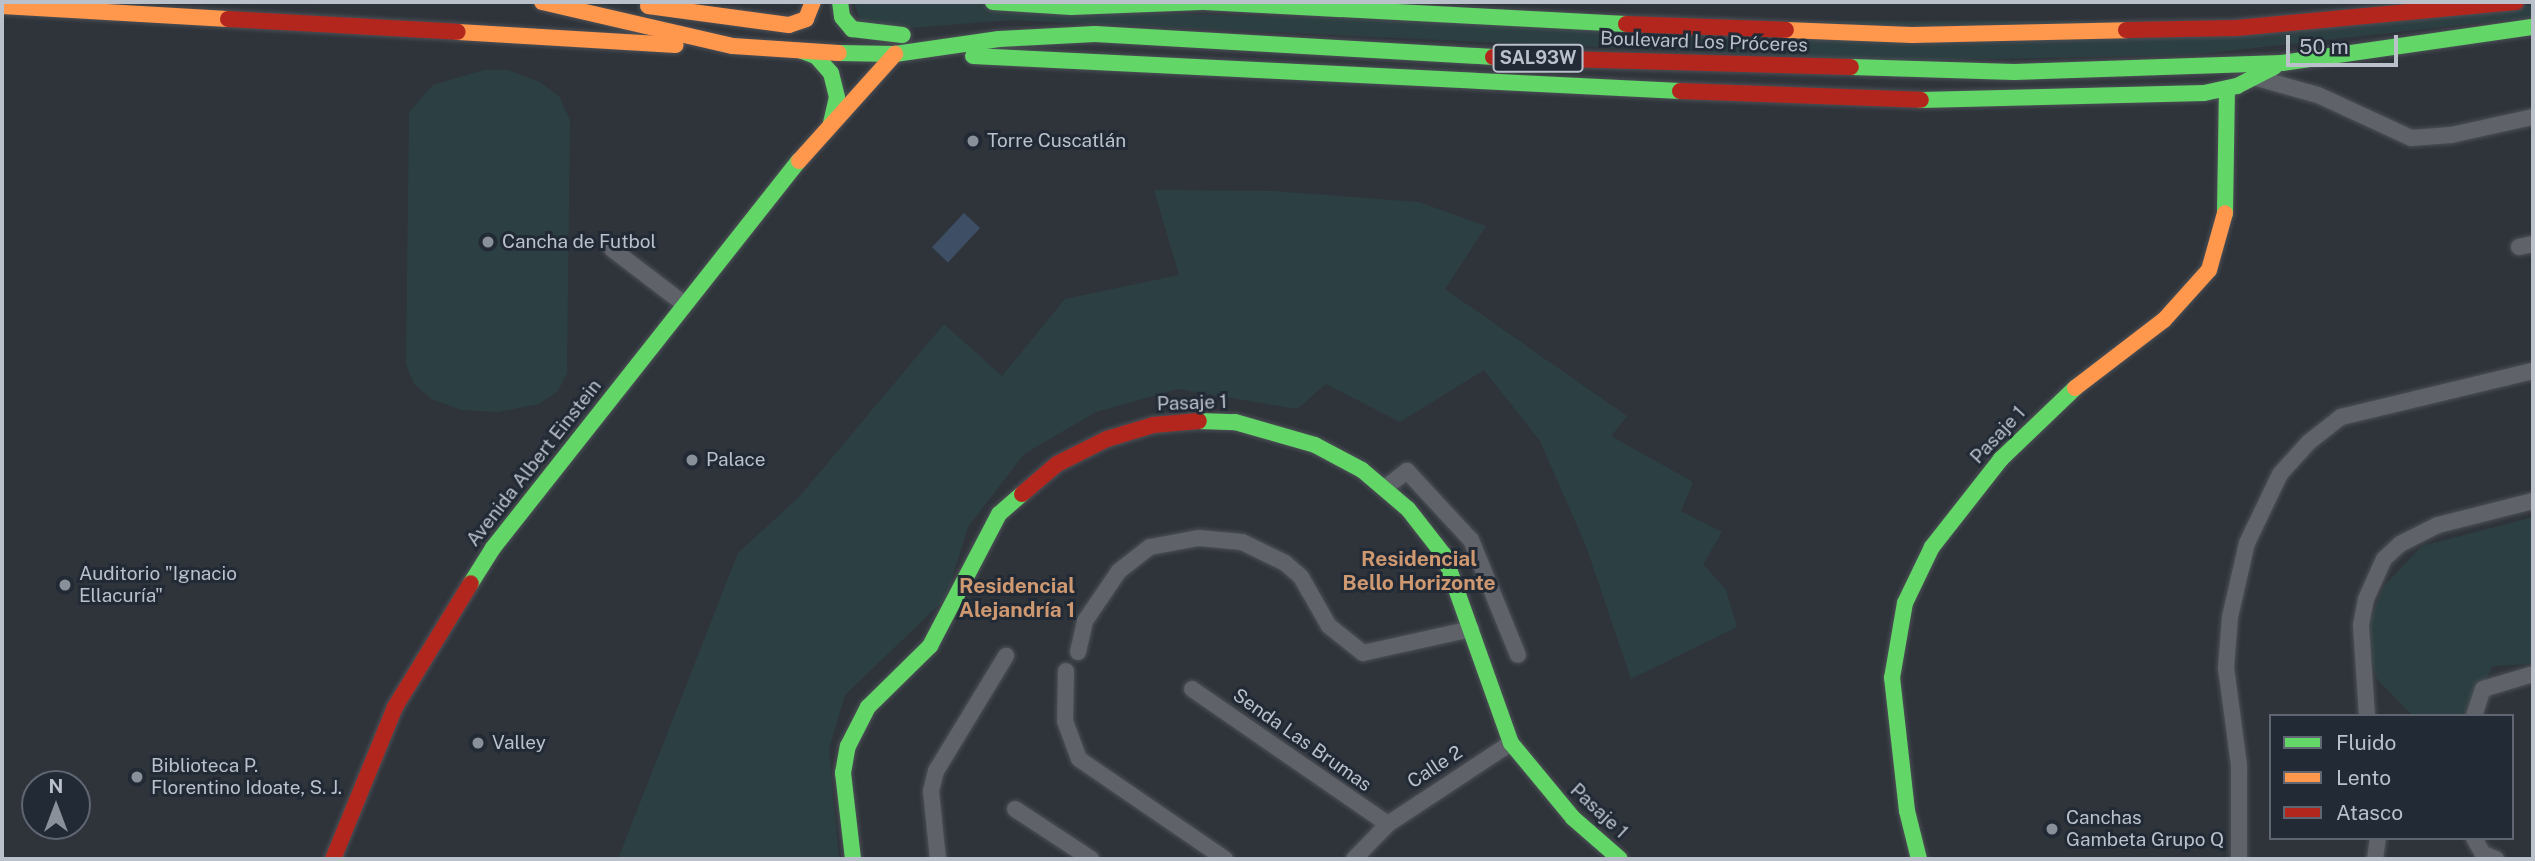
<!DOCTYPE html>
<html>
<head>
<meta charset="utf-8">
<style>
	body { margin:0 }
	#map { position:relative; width:2535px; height:861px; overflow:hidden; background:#2f343b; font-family:"Public Sans",sans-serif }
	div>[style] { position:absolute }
	.green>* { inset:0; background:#2c3f42 }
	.water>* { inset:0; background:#3e4e64; transform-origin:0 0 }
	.roads { filter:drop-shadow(0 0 2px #4c5056) drop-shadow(0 0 2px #4c5056) }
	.street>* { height:16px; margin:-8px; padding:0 8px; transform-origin:8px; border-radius:8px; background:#5f6269 }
	.fast>* { height:16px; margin:-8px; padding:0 8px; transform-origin:8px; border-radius:8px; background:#63d668 }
	.slow>* { height:16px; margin:-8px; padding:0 8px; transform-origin:8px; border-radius:8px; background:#ff974d }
	.jam>* { height:16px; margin:-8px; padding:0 8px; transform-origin:8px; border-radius:8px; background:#b3261e }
	.dots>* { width:19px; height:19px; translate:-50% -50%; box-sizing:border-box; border:4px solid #222a36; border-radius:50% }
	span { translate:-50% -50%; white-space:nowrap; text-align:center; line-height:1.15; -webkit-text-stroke:6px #222a36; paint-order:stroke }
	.shield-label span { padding:2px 5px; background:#222a36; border:2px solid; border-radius:5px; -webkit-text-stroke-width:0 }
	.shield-label { font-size:18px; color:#bac1cb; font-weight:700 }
	.street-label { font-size:19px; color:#bac1cb }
	.poi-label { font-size:19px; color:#bac1cb }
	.left { translate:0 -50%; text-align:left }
	.neighbourhood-label { font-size:21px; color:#ce9871; font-weight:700 }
	.frame { position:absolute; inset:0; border:4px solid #bac1cb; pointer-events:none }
	.legend { position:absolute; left:2269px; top:714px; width:245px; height:126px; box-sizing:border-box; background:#222a36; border:2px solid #5f6672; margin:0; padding:9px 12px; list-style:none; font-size:21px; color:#bac1cb }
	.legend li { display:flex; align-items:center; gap:14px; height:35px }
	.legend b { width:35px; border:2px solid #5f6672 }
	.north { position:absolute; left:21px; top:770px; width:70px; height:70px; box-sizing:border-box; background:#222a36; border:2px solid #5f6672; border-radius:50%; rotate:0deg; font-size:19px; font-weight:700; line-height:28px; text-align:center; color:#bac1cb }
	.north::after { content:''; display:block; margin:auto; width:24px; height:32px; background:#899099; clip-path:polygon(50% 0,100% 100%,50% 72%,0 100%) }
	.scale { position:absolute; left:2286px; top:35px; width:112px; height:32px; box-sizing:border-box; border:4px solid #bac1cb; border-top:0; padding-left:9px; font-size:21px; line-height:24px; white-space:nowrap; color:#bac1cb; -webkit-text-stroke:5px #222a36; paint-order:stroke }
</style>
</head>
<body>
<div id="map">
	<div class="green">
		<i style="clip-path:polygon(854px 2px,972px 2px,1013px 8px,1401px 21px,2412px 21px,2533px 5px,2533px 17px,2192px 55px,1893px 61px,1010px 20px,898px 29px,861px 23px)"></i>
		<i style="clip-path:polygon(484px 70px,508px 70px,539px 82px,559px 96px,570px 120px,567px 373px,558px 391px,539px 404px,497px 412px,461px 410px,432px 399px,414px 384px,406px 364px,409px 112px,433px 85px)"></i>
		<i style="clip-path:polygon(1154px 190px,1273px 191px,1419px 202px,1486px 226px,1445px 289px,1627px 416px,1611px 436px,1693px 482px,1681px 511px,1722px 532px,1703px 564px,1726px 590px,1737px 627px,1631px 679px,1586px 546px,1540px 441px,1484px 370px,1400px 422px,1326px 384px,1297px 409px,1178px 389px,1096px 412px,1024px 454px,968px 527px,946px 598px,845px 695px,829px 749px,839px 859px,618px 859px,738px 553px,800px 496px,944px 324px,1002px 376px,1065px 299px,1179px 275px)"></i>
		<i style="clip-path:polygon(2533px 517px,2533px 664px,2492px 666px,2472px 716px,2413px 716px,2377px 679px,2365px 635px,2383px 587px,2422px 546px)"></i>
	</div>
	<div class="water">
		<i style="left:964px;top:213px;width:22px;height:47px;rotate:43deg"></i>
	</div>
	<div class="roads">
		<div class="street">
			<i style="left:2257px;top:78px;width:63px;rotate:15.6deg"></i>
			<i style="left:2318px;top:95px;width:102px;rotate:24.8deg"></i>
			<i style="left:2411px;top:138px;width:40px;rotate:-4.3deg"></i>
			<i style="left:2451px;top:135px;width:84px;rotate:-12.4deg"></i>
			<i style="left:2519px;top:247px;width:14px;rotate:-12deg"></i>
			<i style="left:612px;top:249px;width:89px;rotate:37.3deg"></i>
			<i style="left:1385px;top:488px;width:28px;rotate:-38deg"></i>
			<i style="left:1407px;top:471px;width:94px;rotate:47.2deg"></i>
			<i style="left:1471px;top:540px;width:124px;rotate:67.8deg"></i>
			<i style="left:1078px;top:652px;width:32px;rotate:-77deg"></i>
			<i style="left:1085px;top:621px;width:60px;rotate:-55.8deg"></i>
			<i style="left:1119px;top:571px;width:39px;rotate:-38deg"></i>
			<i style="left:1150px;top:547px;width:50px;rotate:-10.4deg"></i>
			<i style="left:1199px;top:538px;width:43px;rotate:5.3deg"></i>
			<i style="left:1242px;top:542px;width:48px;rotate:26deg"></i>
			<i style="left:1285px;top:563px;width:21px;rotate:41deg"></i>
			<i style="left:1301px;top:577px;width:56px;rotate:60.3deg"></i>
			<i style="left:1329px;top:626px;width:43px;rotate:38.5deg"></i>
			<i style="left:1363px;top:653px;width:111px;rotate:-12.5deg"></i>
			<i style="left:1066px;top:671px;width:50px;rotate:91.1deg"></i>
			<i style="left:1065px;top:721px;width:40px;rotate:69.8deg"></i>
			<i style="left:1079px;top:759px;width:177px;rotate:34.4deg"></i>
			<i style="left:1192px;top:689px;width:238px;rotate:34.6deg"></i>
			<i style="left:2367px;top:716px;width:91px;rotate:-93.8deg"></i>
			<i style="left:2361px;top:625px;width:26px;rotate:-79deg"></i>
			<i style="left:2366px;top:599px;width:44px;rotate:-65.8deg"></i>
			<i style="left:2384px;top:559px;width:22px;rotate:-43deg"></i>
			<i style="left:2400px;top:544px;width:42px;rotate:-26.6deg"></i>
			<i style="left:2438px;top:525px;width:98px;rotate:-14.2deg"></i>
			<i style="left:2474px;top:716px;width:28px;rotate:-72deg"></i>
			<i style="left:2483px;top:689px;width:52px;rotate:-16.7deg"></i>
			<i style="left:1015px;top:809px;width:91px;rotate:33.3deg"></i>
			<i style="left:2474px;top:838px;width:18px;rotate:61deg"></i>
			<i style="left:2483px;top:854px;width:14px;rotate:21deg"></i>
			<i style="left:938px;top:859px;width:68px;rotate:-95.9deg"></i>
			<i style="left:931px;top:791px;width:21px;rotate:-76deg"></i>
			<i style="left:936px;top:771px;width:135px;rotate:-58.7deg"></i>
			<i style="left:1354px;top:859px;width:49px;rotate:-45.8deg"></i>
			<i style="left:1388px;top:824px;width:147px;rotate:-33.4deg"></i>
			<i style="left:2239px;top:859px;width:94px;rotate:-90deg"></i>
			<i style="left:2239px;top:765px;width:98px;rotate:-97.6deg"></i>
			<i style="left:2226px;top:668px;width:51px;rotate:-85.5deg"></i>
			<i style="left:2230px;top:617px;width:76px;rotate:-77.1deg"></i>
			<i style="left:2247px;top:543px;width:76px;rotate:-64.4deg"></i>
			<i style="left:2280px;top:474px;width:43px;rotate:-47.8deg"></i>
			<i style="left:2309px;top:442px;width:41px;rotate:-38deg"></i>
			<i style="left:2341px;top:417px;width:197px;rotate:-13.5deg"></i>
			<i style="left:2375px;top:859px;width:21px;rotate:-82deg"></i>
		</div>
		<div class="fast">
			<i style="left:840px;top:2px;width:15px;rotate:82deg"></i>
			<i style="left:842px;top:17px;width:16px;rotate:50deg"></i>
			<i style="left:852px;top:29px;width:51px;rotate:6.7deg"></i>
			<i style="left:993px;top:2px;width:78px;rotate:3.7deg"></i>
			<i style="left:1071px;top:7px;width:130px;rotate:-2.2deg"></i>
			<i style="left:1205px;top:2px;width:422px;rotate:3deg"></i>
			<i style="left:802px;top:51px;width:15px;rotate:20deg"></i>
			<i style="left:816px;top:56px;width:23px;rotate:49deg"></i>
			<i style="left:831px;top:73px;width:25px;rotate:76deg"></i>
			<i style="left:837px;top:97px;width:28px;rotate:103deg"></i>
			<i style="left:839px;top:53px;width:56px;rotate:1deg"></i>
			<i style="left:895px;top:54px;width:105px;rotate:-8.2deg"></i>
			<i style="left:999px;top:39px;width:96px;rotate:-3deg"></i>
			<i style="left:1095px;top:34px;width:399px;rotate:3.3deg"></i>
			<i style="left:973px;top:56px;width:708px;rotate:2.83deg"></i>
			<i style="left:1851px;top:67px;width:163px;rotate:1.8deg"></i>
			<i style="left:2014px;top:72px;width:268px;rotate:-1.9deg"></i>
			<i style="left:2282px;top:63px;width:254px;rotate:-8.2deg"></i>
			<i style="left:1921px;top:100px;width:283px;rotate:-1.4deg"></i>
			<i style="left:2204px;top:93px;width:34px;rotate:-12deg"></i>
			<i style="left:2237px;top:86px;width:42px;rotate:-27.2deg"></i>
			<i style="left:2225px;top:213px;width:123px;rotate:-89.1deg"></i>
			<i style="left:1199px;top:421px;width:36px;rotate:2deg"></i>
			<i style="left:1235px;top:422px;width:83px;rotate:16deg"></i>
			<i style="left:1315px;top:445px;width:53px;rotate:28deg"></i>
			<i style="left:1362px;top:470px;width:60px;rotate:40.3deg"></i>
			<i style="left:1408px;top:509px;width:58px;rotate:52deg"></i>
			<i style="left:1444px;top:555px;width:200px;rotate:70.4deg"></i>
			<i style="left:1511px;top:743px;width:97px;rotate:50.4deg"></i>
			<i style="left:1573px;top:818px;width:62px;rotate:41.1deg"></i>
			<i style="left:471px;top:583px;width:41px;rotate:-57.8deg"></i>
			<i style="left:493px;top:548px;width:493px;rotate:-51.7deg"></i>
			<i style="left:853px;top:859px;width:87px;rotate:-96.6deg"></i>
			<i style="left:843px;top:773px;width:27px;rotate:-80deg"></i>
			<i style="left:848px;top:746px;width:44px;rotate:-62.9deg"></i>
			<i style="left:868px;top:707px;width:87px;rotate:-44.5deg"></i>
			<i style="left:930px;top:646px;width:149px;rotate:-62.4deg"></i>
			<i style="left:999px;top:514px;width:30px;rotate:-41deg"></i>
			<i style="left:1919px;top:859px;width:49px;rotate:-104deg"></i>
			<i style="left:1907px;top:811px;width:134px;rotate:-96.4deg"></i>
			<i style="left:1892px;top:678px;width:76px;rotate:-80.2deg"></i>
			<i style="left:1905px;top:603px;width:62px;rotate:-64.3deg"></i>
			<i style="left:1932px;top:547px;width:112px;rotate:-51.9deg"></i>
			<i style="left:2001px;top:459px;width:103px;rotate:-43.8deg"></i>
		</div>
		<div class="slow">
			<i style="left:542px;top:2px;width:196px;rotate:13deg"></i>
			<i style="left:733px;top:46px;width:106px;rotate:3.8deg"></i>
			<i style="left:2px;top:6px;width:226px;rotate:3.3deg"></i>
			<i style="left:648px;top:6px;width:142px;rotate:7.7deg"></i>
			<i style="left:789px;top:25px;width:18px;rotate:-19deg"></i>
			<i style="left:806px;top:19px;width:18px;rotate:-68deg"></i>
			<i style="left:1786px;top:30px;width:126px;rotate:2.3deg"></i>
			<i style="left:1912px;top:35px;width:214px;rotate:-1.3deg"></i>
			<i style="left:458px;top:32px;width:218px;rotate:3.4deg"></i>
			<i style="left:799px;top:161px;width:144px;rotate:-48.1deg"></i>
			<i style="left:2075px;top:388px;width:112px;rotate:-37.4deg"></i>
			<i style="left:2164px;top:320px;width:67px;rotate:-48deg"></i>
			<i style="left:2209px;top:270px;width:59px;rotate:-74.3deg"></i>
		</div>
		<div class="jam">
			<i style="left:228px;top:19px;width:230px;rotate:3.2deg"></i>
			<i style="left:1626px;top:24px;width:160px;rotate:2.1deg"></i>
			<i style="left:2126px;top:30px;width:110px;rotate:-1deg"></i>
			<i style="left:2236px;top:28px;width:281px;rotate:-5.3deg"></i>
			<i style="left:1493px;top:57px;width:358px;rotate:1.6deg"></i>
			<i style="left:1680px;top:91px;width:241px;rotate:2.1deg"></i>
			<i style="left:1022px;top:494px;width:46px;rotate:-40.6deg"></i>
			<i style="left:1057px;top:464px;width:56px;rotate:-26.6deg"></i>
			<i style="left:1107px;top:439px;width:48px;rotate:-16.9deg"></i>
			<i style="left:1153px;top:425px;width:46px;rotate:-5deg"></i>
			<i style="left:333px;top:859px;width:164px;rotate:-67.8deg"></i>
			<i style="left:395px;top:707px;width:145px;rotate:-58.5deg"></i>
		</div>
	</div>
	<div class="dots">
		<i style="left:973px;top:141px;background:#899099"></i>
		<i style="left:488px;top:242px;background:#899099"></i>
		<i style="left:692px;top:460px;background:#899099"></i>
		<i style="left:65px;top:585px;background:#899099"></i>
		<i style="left:478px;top:743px;background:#899099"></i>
		<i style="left:137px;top:777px;background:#899099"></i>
		<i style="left:2052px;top:829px;background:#899099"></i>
	</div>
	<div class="shield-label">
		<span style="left:1538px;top:58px">SAL93W</span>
	</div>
	<div class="street-label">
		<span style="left:1704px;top:42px;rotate:2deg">Boulevard Los Próceres</span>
		<span style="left:1192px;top:403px;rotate:-2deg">Pasaje 1</span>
		<span style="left:1998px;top:435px;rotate:-47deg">Pasaje 1</span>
		<span style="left:534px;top:463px;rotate:-52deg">Avenida Albert Einstein</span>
		<span style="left:1302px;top:740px;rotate:35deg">Senda Las Brumas</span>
		<span style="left:1435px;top:767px;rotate:-33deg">Calle 2</span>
		<span style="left:1599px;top:811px;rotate:43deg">Pasaje 1</span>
	</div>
	<div class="poi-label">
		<span class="left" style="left:987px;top:141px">Torre Cuscatlán</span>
		<span class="left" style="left:502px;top:242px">Cancha de Futbol</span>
		<span class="left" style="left:706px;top:460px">Palace</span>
		<span class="left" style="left:79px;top:585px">Auditorio "Ignacio<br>Ellacuría"</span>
		<span class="left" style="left:492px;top:743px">Valley</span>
		<span class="left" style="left:151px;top:777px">Biblioteca P.<br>Florentino Idoate, S. J.</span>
		<span class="left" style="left:2066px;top:829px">Canchas<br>Gambeta Grupo Q</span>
	</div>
	<div class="neighbourhood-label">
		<span style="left:1419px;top:571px">Residencial<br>Bello Horizonte</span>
		<span style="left:1017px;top:598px">Residencial<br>Alejandría 1</span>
	</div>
	<div class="frame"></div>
	<ul class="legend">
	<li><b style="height:9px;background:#63d668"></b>Fluido</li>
	<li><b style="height:9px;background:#ff974d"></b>Lento</li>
	<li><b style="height:9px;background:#b3261e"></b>Atasco</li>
	</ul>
	<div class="north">N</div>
	<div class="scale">50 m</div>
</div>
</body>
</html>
